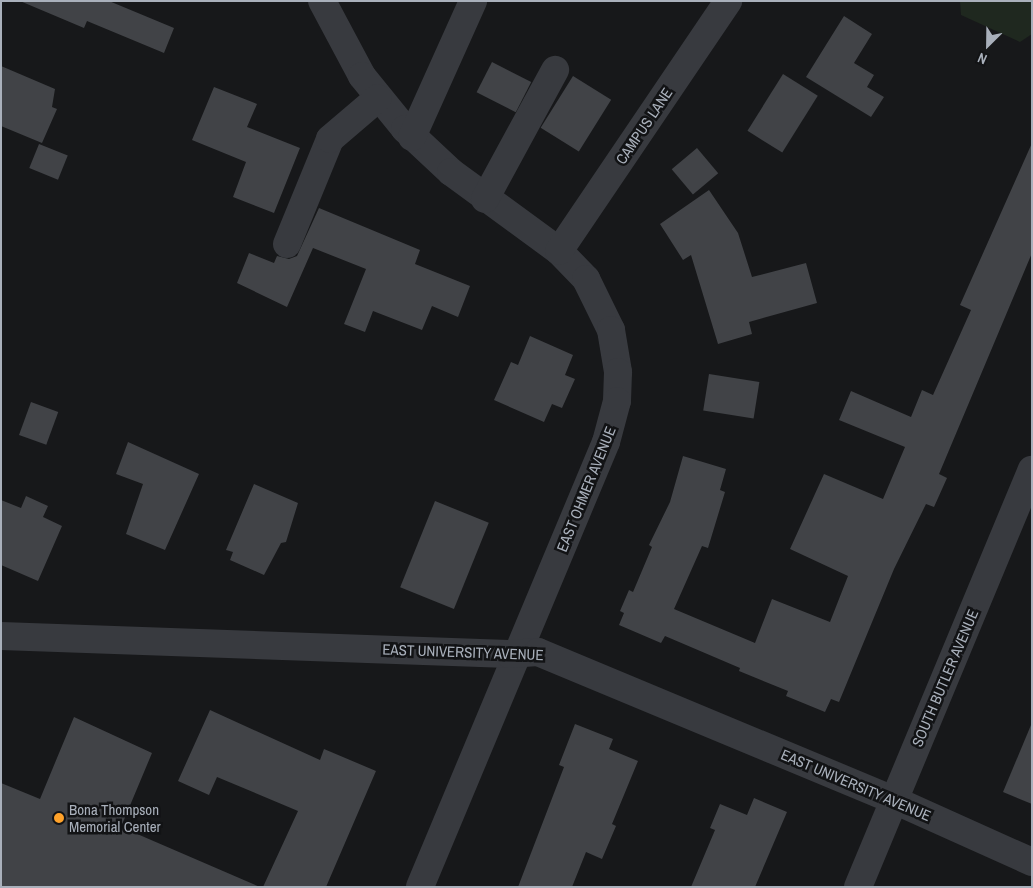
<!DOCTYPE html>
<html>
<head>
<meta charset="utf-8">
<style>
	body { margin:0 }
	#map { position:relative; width:1033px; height:888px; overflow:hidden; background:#17181a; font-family:"Archivo Narrow",sans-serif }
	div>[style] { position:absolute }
	.green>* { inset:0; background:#1f281f }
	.building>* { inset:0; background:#414347; transform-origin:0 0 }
	.minor>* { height:28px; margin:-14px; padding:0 14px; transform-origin:14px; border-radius:14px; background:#383a3f }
	.dots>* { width:14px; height:14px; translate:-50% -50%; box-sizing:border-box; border:2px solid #121315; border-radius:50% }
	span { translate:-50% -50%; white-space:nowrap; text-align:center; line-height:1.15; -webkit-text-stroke:5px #121315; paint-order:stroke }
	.street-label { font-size:15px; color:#a9b0bb }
	.poi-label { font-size:15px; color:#a9b0bb }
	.left { translate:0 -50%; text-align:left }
	.frame { position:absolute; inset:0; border:2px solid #a9b0bb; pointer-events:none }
	.north { position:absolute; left:963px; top:20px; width:50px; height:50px; -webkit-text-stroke:4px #121315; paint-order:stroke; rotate:203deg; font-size:14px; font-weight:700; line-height:20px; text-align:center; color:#a9b0bb }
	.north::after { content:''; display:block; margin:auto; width:18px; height:22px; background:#a9b0bb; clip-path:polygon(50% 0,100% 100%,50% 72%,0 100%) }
</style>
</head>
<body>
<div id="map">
	<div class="green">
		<i style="clip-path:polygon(960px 1px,1032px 1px,1032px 34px,1020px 42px,961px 15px)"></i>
	</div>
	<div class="building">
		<i style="clip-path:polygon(20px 1px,109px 1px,174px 28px,164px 53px,87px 21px,84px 28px)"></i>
		<i style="clip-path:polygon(844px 16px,872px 34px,854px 63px,874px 75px,867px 87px,884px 97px,871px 117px,806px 77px)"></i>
		<i style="left:492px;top:62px;width:44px;height:34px;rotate:27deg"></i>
		<i style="clip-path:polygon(1px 66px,55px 89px,52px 107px,57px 109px,42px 143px,1px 126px)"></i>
		<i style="left:783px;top:74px;width:41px;height:67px;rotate:32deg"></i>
		<i style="left:573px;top:76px;width:45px;height:61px;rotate:32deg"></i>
		<i style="clip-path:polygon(214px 87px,257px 104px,247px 127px,300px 148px,274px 213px,233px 197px,246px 162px,192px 140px)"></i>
		<i style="clip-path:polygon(1032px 143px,1032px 253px,939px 474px,947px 478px,934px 507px,926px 504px,894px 569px,839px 702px,831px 699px,825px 712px,786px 696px,788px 691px,739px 671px,740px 668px,665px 636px,661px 643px,619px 625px,624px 613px,620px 611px,629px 590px,633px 592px,652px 547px,649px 545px,670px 502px,683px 456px,726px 469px,720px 490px,725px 492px,708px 548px,702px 546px,674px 609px,755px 643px,772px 599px,830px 622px,848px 576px,790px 549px,824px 474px,883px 499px,905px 447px,839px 420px,851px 391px,911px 417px,922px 390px,933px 395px,971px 310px,960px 305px)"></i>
		<i style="left:39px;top:144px;width:31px;height:26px;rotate:22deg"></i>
		<i style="left:697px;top:148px;width:33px;height:33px;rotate:50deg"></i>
		<i style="clip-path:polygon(709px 190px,738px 233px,752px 277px,806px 263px,817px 303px,749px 322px,752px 334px,718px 344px,691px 255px,683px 260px,660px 224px)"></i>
		<i style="clip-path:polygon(319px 208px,420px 250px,415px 264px,470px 286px,458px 317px,432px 306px,422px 330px,373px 311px,365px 332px,344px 324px,366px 269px,313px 248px,287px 307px,237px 283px,249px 253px,274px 263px,277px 256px,289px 259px,297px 256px)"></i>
		<i style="clip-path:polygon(530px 336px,573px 355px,565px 375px,575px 379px,562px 408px,552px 404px,544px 422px,494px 400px,511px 362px,518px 365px)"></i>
		<i style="left:709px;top:374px;width:51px;height:37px;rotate:9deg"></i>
		<i style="left:31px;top:402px;width:29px;height:35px;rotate:20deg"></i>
		<i style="clip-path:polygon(128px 442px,199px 474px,165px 550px,126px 534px,143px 484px,116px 474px)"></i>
		<i style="clip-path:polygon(254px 484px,298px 503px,286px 542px,281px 543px,264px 575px,230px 560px,233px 552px,226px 550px)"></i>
		<i style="clip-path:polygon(26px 496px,48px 506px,43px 517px,62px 526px,38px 581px,1px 565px,1px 500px,21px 508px)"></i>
		<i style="left:435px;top:501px;width:58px;height:93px;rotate:22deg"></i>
		<i style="clip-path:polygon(210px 710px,320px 760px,324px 749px,376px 771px,326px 887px,263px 887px,298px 811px,217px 777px,209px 795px,178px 781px)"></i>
		<i style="clip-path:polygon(74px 717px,152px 753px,121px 827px,260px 887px,1px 887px,1px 783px,40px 799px)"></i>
		<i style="clip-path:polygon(575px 724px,613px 739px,609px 749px,638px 761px,612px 824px,616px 826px,602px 859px,586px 852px,572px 887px,518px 887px,564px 767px,559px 765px)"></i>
		<i style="clip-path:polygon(1031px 725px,1032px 725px,1032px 804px,1003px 792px)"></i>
		<i style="clip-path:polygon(754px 798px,787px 812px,755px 887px,691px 887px,715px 830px,710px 828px,720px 804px,747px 815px)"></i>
	</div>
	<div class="minor">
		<i style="left:322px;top:1px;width:85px;rotate:61.9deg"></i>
		<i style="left:362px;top:76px;width:68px;rotate:50.9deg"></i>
		<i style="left:405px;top:129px;width:63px;rotate:43.1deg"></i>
		<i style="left:451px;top:172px;width:134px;rotate:36.2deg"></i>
		<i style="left:559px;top:251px;width:39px;rotate:46deg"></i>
		<i style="left:586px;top:279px;width:57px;rotate:63.9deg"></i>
		<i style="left:611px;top:330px;width:43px;rotate:80.5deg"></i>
		<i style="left:618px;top:372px;width:29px;rotate:92deg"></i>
		<i style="left:617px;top:401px;width:42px;rotate:105deg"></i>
		<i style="left:606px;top:442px;width:482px;rotate:112.7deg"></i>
		<i style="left:412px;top:137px;width:149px;rotate:-65.8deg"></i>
		<i style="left:485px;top:199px;width:147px;rotate:-61.5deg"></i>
		<i style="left:287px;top:244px;width:113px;rotate:-67.7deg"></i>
		<i style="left:330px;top:139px;width:63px;rotate:-40.5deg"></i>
		<i style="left:559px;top:251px;width:302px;rotate:-55.9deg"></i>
		<i style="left:1px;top:636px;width:508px;rotate:2.03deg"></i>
		<i style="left:509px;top:654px;width:29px;rotate:-4deg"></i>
		<i style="left:538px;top:652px;width:386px;rotate:22.6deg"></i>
		<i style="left:894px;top:800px;width:151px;rotate:24.2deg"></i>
		<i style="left:858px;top:887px;width:452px;rotate:-67.4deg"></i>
	</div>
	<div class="dots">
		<i style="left:59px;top:818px;background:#ffa22a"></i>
	</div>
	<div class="street-label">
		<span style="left:644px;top:126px;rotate:-56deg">CAMPUS LANE</span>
		<span style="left:586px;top:489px;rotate:-68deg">EAST OHMER AVENUE</span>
		<span style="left:463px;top:652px;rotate:2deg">EAST UNIVERSITY AVENUE</span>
		<span style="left:945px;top:678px;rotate:-67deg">SOUTH BUTLER AVENUE</span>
		<span style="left:856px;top:785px;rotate:23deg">EAST UNIVERSITY AVENUE</span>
	</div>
	<div class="poi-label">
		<span class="left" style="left:69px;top:818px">Bona Thompson<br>Memorial Center</span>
	</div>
	<div class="frame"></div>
	<div class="north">N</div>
</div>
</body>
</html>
